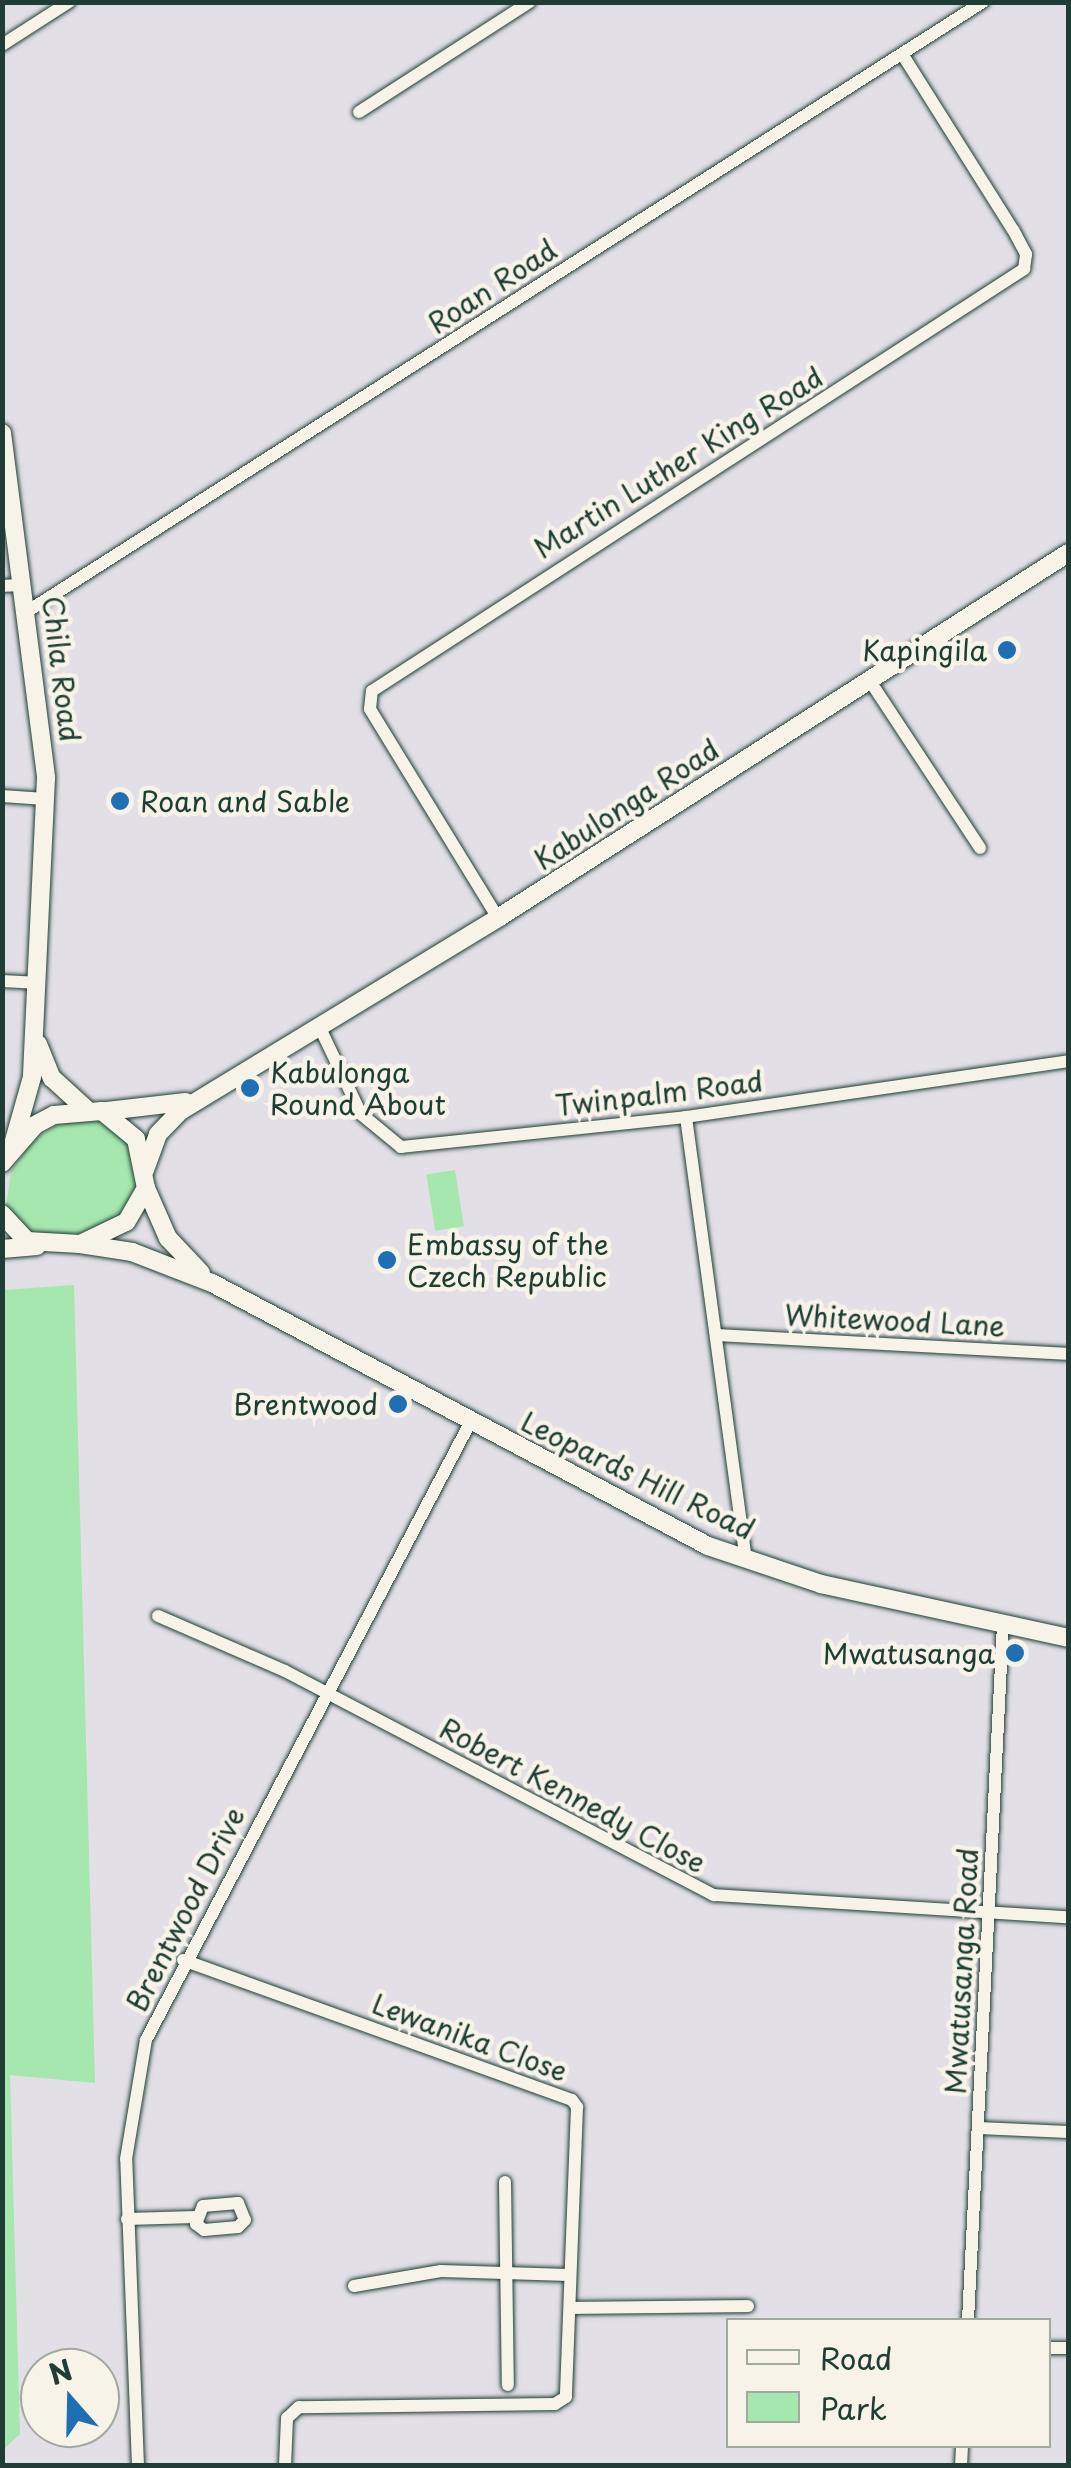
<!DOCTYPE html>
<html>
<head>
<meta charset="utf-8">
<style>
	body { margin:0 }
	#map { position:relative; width:1071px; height:2468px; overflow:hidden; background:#e2dfe6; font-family:"Playpen Sans",sans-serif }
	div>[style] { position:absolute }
	.green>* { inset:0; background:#a6e7af; transform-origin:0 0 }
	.roads { filter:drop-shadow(0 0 2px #1f3d34) drop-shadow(0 0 2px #1f3d34) }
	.street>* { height:12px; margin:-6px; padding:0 6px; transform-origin:6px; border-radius:6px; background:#f7f3e8 }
	.secondary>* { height:18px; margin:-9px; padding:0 9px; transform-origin:9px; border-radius:9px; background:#f7f3e8 }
	.dots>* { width:28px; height:28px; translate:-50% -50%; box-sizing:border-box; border:5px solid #f7f3e8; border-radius:50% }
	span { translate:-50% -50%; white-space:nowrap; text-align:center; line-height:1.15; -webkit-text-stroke:9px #f7f3e8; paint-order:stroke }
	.street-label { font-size:28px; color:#1f3d34 }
	.poi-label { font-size:28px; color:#1f3d34 }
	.right { translate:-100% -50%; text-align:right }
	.left { translate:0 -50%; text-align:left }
	.frame { position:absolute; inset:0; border:5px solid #1f3d34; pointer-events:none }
	.legend { position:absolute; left:726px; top:2318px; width:325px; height:130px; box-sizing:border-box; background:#f7f3e8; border:2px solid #a1aaa0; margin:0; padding:12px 18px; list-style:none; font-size:30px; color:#1f3d34 }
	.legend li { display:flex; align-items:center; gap:20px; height:50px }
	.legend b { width:50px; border:2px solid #a1aaa0 }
	.north { position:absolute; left:20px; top:2348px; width:100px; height:100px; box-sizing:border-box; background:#f7f3e8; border:2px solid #a1aaa0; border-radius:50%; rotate:340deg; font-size:28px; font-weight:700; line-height:40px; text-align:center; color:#1f3d34 }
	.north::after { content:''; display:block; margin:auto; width:35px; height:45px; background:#1f6fb2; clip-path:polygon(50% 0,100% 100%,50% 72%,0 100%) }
</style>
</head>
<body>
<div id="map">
	<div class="green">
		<i style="clip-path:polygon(70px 1117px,102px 1118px,128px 1134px,139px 1181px,134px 1196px,117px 1219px,81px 1236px,31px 1237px,6px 1207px,11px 1171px,33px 1140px)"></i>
		<i style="left:455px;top:1170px;width:57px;height:29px;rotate:81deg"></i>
		<i style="clip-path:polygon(74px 1285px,95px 2083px,10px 2075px,20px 2434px,3px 2450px,3px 1290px)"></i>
	</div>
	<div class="roads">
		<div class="street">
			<i style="left:2px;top:45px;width:80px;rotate:-32.7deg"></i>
			<i style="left:359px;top:112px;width:203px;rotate:-32.8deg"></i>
			<i style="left:2px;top:586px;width:22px;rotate:-3deg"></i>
			<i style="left:28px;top:611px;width:1133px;rotate:-32.53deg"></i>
			<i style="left:870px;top:681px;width:200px;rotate:56.6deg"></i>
			<i style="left:2px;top:796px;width:43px;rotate:4deg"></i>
			<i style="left:498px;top:918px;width:245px;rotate:-121.5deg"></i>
			<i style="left:370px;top:709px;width:18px;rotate:-84deg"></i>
			<i style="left:372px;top:691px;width:777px;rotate:-32.91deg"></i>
			<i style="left:1024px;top:269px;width:15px;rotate:-82deg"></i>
			<i style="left:1026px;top:254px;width:27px;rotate:-118deg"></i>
			<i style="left:1013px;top:230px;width:208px;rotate:-122.2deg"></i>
			<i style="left:2px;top:981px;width:33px;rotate:3deg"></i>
			<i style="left:320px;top:1028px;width:95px;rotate:64.5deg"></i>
			<i style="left:361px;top:1114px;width:52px;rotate:39.5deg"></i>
			<i style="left:401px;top:1147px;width:287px;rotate:-6deg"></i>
			<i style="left:686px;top:1117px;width:386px;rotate:-8.3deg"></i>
			<i style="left:686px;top:1117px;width:447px;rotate:82.3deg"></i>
			<i style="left:718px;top:1335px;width:351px;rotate:3.1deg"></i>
			<i style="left:158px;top:1616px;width:138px;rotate:23.4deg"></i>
			<i style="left:285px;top:1671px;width:484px;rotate:27.6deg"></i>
			<i style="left:714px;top:1895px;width:355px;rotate:3.6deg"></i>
			<i style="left:183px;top:1960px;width:413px;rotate:19.8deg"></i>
			<i style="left:572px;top:2100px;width:9px;rotate:54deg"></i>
			<i style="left:577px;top:2107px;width:290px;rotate:92.2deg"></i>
			<i style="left:566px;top:2397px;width:13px;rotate:148deg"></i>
			<i style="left:555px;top:2404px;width:256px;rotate:179.3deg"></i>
			<i style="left:299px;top:2407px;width:16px;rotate:137deg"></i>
			<i style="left:287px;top:2418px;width:48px;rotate:92.4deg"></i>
			<i style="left:979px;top:2128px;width:89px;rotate:2.6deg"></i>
			<i style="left:505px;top:2182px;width:203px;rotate:89.2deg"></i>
			<i style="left:238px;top:2203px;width:18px;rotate:68deg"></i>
			<i style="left:245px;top:2220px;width:10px;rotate:135deg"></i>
			<i style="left:238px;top:2227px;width:34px;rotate:175deg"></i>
			<i style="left:204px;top:2230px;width:10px;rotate:-143deg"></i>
			<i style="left:196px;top:2224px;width:19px;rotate:-69deg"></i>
			<i style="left:203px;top:2206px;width:35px;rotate:-5deg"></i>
			<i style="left:127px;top:2219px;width:69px;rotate:-1.7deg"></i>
			<i style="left:354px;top:2286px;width:88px;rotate:-9.8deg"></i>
			<i style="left:441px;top:2271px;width:127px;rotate:1.8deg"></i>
			<i style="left:571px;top:2308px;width:177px;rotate:-0.6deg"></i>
			<i style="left:968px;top:2320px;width:697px;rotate:-87.12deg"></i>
			<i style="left:1048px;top:2348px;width:20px"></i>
			<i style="left:138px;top:2466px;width:307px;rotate:-92.2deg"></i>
			<i style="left:126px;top:2159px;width:121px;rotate:-80.5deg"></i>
			<i style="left:146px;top:2040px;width:697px;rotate:-62.3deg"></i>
			<i style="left:961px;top:2466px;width:20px;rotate:-87deg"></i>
		</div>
		<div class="secondary">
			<i style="left:2px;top:433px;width:348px;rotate:82.7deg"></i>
			<i style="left:46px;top:778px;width:299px;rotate:92.7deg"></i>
			<i style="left:32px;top:1077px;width:70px;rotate:105.8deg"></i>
			<i style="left:38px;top:1044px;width:37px;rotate:68deg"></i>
			<i style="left:52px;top:1078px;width:46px;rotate:42.4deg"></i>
			<i style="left:107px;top:1111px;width:79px;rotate:-6.6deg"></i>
			<i style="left:2px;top:1163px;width:50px;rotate:-49deg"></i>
			<i style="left:35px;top:1125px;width:21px;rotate:-28deg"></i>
			<i style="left:54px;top:1115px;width:48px;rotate:-4.8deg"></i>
			<i style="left:102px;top:1111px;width:44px;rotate:39.5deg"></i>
			<i style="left:136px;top:1139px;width:50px;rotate:78.5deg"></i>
			<i style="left:146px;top:1188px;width:39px;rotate:120deg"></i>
			<i style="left:126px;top:1222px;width:51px;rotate:154.4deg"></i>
			<i style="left:80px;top:1244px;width:53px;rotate:-176.8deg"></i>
			<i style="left:27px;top:1241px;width:37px;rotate:-133deg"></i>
			<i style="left:145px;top:1170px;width:38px;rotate:-70deg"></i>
			<i style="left:158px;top:1134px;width:30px;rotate:-46deg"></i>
			<i style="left:179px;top:1112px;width:373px;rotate:-31.3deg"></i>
			<i style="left:498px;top:918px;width:677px;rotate:-32.63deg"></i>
			<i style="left:146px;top:1188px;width:55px;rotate:66.3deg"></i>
			<i style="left:168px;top:1238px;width:48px;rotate:46.7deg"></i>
			<i style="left:80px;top:1244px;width:53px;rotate:8.7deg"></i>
			<i style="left:132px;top:1252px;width:86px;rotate:21.2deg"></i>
			<i style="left:212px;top:1283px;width:561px;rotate:27.93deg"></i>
			<i style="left:708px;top:1546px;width:119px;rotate:18.6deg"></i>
			<i style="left:821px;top:1584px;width:253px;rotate:12.3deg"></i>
			<i style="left:2px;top:1249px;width:35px;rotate:-5deg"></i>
		</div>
	</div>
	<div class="dots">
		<i style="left:1007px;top:650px;background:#1f6fb2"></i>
		<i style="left:120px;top:801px;background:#1f6fb2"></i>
		<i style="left:250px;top:1088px;background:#1f6fb2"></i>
		<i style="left:387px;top:1260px;background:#1f6fb2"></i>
		<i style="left:398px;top:1404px;background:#1f6fb2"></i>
		<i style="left:1015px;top:1653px;background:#1f6fb2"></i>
	</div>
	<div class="street-label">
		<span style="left:492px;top:286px;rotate:-33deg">Roan Road</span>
		<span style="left:678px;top:462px;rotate:-32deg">Martin Luther King Road</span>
		<span style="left:62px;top:669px;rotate:83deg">Chila Road</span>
		<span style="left:626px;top:804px;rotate:-33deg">Kabulonga Road</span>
		<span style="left:659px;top:1093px;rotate:-7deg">Twinpalm Road</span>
		<span style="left:895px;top:1320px;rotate:3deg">Whitewood Lane</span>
		<span style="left:638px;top:1475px;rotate:26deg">Leopards Hill Road</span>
		<span style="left:573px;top:1795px;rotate:28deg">Robert Kennedy Close</span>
		<span style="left:185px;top:1909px;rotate:-63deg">Brentwood Drive</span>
		<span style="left:961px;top:1971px;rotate:-87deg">Mwatusanga Road</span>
		<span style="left:470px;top:2037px;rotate:20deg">Lewanika Close</span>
	</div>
	<div class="poi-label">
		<span class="right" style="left:987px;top:650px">Kapingila</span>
		<span class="left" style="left:140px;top:801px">Roan and Sable</span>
		<span class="left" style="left:270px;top:1088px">Kabulonga<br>Round About</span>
		<span class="left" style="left:407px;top:1260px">Embassy of the<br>Czech Republic</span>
		<span class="right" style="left:378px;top:1404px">Brentwood</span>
		<span class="right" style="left:995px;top:1653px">Mwatusanga</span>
	</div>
	<div class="frame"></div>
	<ul class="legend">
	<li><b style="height:12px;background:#f7f3e8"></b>Road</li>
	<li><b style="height:28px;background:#a6e7af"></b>Park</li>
	</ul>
	<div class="north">N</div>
</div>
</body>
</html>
